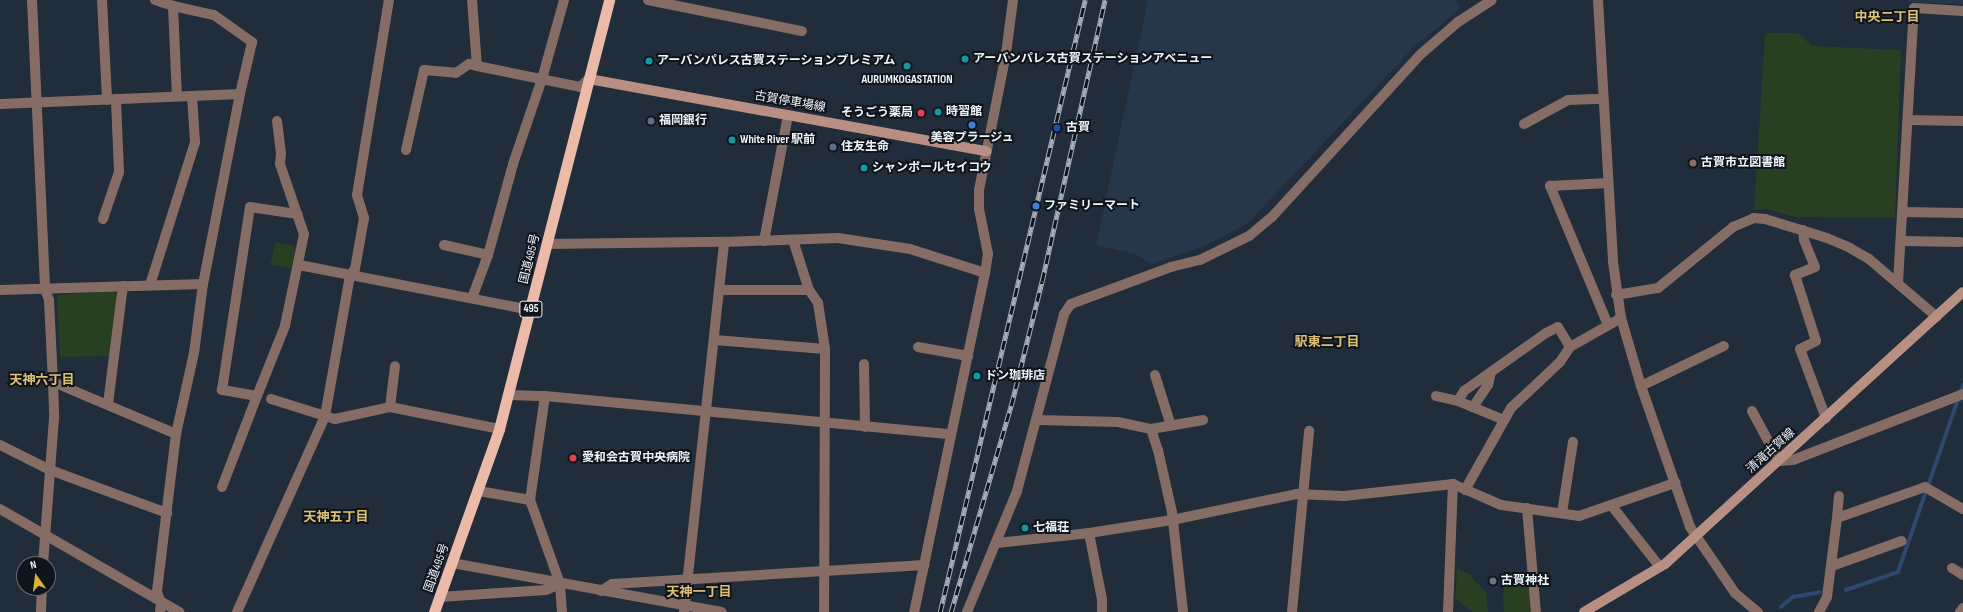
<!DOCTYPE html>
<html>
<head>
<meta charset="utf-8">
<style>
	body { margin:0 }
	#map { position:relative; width:1963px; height:612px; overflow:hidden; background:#212d3a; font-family:"Sofia Sans Condensed","Noto Sans JP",sans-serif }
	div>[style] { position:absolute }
	.built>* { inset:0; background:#263749 }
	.green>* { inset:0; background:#293f21; transform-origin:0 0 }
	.stream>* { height:3.5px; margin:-1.75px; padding:0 1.75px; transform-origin:1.75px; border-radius:1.75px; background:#2e4870 }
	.minor>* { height:10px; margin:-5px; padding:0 5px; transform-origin:5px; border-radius:5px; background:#856c64 }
	.tertiary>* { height:10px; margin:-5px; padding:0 5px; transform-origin:5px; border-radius:5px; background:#856c64 }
	.secondary>* { height:10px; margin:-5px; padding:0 5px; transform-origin:5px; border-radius:5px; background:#b79083 }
	.trunk>* { height:11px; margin:-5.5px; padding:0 5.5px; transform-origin:5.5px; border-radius:5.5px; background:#ecbaa8 }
	.rail>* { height:4.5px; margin-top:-2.25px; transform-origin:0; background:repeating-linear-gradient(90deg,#10151b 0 9px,#a5aeb8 0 18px); box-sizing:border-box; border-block:1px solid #a5aeb8 }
	.dots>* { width:11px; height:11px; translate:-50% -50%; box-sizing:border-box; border:2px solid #10151b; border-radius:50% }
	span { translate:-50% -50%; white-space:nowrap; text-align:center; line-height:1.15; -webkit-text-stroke:4px #10151b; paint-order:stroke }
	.shield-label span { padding:1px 3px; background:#10151b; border:1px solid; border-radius:3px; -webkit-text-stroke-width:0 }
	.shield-label { font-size:11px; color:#edf5fd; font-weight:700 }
	.poi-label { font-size:12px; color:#edf5fd; font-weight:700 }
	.left { translate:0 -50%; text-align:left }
	.right { translate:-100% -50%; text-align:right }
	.street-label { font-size:12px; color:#edf5fd }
	.neighbourhood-label { font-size:13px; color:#dcc075; font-weight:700 }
	.north { position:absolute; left:16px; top:556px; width:40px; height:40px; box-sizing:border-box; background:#10151b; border:1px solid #686f75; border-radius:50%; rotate:346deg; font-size:11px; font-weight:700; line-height:16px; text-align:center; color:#edf5fd }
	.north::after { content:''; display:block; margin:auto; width:14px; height:18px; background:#dbb233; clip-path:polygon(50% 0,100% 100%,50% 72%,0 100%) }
</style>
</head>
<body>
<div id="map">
	<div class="built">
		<i style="clip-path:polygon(1148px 0,1455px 0,1461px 8px,1414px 47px,1248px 223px,1205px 246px,1152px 264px,1135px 254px,1096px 245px)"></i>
		<i style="clip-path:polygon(1908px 0,1963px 0,1963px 4px,1908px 2px)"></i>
	</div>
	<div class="green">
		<i style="clip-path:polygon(1765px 33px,1798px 33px,1812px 46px,1901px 50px,1895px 218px,1794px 217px,1768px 209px,1754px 210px)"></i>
		<i style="left:275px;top:242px;width:21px;height:23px;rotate:11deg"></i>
		<i style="clip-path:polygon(113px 291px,117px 296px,109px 356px,60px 357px,57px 298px,59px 295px)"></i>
		<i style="clip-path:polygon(1457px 569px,1472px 575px,1473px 579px,1486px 592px,1488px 612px,1473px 612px,1455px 599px)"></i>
		<i style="clip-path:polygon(1505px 580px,1511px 580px,1514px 585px,1524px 580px,1530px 583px,1533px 612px,1504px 612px,1503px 595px)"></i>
	</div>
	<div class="stream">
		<i style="left:1846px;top:590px;width:55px;rotate:-19.1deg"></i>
		<i style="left:1898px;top:572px;width:198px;rotate:-70.8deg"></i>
		<i style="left:1781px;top:607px;width:16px;rotate:-40deg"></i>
		<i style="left:1793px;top:597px;width:27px;rotate:-10deg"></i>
	</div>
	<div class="minor">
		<i style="left:32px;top:0;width:289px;rotate:87.4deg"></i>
		<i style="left:45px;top:289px;width:12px;rotate:70deg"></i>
		<i style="left:49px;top:300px;width:82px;rotate:87.2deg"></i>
		<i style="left:53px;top:382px;width:36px;rotate:88deg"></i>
		<i style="left:54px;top:418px;width:146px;rotate:94.3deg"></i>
		<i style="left:102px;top:0;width:100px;rotate:87.1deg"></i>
		<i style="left:155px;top:0;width:19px;rotate:18deg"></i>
		<i style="left:173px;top:6px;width:90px;rotate:87.5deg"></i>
		<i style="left:472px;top:0;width:66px;rotate:85.7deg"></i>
		<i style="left:477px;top:66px;width:105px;rotate:11.5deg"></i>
		<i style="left:580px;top:87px;width:12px;rotate:-42deg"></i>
		<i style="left:648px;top:0;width:157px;rotate:11.4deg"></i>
		<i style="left:173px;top:6px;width:42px;rotate:12.4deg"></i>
		<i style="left:214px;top:15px;width:47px;rotate:35.4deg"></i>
		<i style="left:252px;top:42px;width:53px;rotate:103deg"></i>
		<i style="left:0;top:104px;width:240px;rotate:-2.4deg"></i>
		<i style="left:240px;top:94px;width:194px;rotate:101deg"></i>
		<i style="left:203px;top:284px;width:203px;rotate:178.3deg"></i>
		<i style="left:1909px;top:120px;width:54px;rotate:1.1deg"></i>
		<i style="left:277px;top:121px;width:33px;rotate:83deg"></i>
		<i style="left:281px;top:154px;width:10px;rotate:96deg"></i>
		<i style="left:280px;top:164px;width:53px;rotate:71.2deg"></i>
		<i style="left:1524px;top:124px;width:50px;rotate:-28.6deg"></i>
		<i style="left:1568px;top:100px;width:35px;rotate:-2deg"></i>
		<i style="left:406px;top:150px;width:82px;rotate:-77.3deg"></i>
		<i style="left:424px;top:70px;width:32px;rotate:5deg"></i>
		<i style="left:456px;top:73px;width:16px;rotate:-35deg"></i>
		<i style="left:469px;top:64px;width:8px;rotate:14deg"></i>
		<i style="left:250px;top:207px;width:48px;rotate:8.5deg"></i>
		<i style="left:297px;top:214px;width:21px;rotate:71deg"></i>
		<i style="left:304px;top:234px;width:94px;rotate:101.7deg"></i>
		<i style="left:285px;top:326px;width:75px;rotate:111.8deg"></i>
		<i style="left:257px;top:396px;width:36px;rotate:-170deg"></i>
		<i style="left:222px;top:390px;width:185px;rotate:-81.3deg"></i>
		<i style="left:1903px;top:212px;width:60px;rotate:1deg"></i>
		<i style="left:103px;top:219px;width:50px;rotate:-71.2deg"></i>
		<i style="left:119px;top:172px;width:73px;rotate:-92.4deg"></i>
		<i style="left:1803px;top:230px;width:10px;rotate:84deg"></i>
		<i style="left:1804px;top:240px;width:29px;rotate:68deg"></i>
		<i style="left:1815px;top:267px;width:22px;rotate:158deg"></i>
		<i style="left:1795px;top:275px;width:69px;rotate:72.3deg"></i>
		<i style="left:1816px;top:341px;width:18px;rotate:153deg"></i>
		<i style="left:1800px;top:349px;width:74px;rotate:69.4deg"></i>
		<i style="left:793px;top:240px;width:52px;rotate:72.3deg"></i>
		<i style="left:809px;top:290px;width:16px;rotate:55deg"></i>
		<i style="left:818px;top:303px;width:47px;rotate:81.3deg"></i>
		<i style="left:825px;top:349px;width:263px;rotate:90.2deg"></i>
		<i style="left:764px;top:241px;width:128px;rotate:-79.2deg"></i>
		<i style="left:1902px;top:241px;width:58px;rotate:1deg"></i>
		<i style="left:548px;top:244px;width:176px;rotate:-0.7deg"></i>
		<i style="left:724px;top:242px;width:114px;rotate:-2deg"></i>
		<i style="left:838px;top:238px;width:73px;rotate:8.7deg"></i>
		<i style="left:910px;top:249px;width:79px;rotate:17.7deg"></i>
		<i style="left:985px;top:273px;width:346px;rotate:101.8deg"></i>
		<i style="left:444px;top:245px;width:45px;rotate:12.8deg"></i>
		<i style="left:299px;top:265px;width:236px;rotate:11deg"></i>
		<i style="left:1898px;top:283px;width:275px;rotate:-86.7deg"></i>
		<i style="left:1914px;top:8px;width:49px;rotate:3.5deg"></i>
		<i style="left:150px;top:285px;width:150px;rotate:-72.5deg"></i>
		<i style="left:195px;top:142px;width:46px;rotate:-93.7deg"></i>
		<i style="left:719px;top:290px;width:90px"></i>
		<i style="left:1616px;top:295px;width:43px;rotate:-9.5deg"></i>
		<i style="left:1658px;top:288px;width:97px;rotate:-39.1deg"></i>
		<i style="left:1733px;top:227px;width:23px;rotate:-23deg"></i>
		<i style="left:1754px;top:218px;width:11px;rotate:5deg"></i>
		<i style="left:1765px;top:219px;width:65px;rotate:17deg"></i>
		<i style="left:1827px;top:238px;width:25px;rotate:23deg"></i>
		<i style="left:1850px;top:248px;width:22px;rotate:30deg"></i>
		<i style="left:1869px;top:259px;width:89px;rotate:40.5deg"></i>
		<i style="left:472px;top:298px;width:46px;rotate:-69.6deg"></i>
		<i style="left:488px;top:255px;width:94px;rotate:-74.6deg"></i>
		<i style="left:513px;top:164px;width:90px;rotate:-71.2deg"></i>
		<i style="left:542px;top:79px;width:82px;rotate:-74.4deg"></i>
		<i style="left:1608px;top:325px;width:151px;rotate:-112.6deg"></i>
		<i style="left:1550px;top:186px;width:58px;rotate:-3deg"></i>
		<i style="left:715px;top:340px;width:110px;rotate:4.7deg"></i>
		<i style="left:918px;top:347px;width:51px;rotate:10.2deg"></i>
		<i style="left:864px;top:364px;width:63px;rotate:89.1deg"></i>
		<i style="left:1155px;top:375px;width:53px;rotate:72.6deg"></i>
		<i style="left:53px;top:382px;width:134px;rotate:22.9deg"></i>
		<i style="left:176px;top:434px;width:159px;rotate:96.9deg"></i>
		<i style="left:157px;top:592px;width:12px;rotate:70deg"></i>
		<i style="left:161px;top:603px;width:9px;rotate:96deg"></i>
		<i style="left:1641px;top:386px;width:92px;rotate:-25.7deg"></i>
		<i style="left:509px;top:395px;width:36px;rotate:2deg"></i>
		<i style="left:545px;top:396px;width:407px;rotate:5.4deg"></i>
		<i style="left:545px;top:396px;width:105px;rotate:98.2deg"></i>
		<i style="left:530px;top:500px;width:89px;rotate:70.3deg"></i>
		<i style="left:560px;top:584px;width:28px;rotate:86deg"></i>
		<i style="left:1436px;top:396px;width:23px;rotate:13deg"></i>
		<i style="left:271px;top:399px;width:67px;rotate:17.4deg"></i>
		<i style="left:335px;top:419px;width:56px;rotate:-12.3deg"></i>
		<i style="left:390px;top:407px;width:111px;rotate:11.4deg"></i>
		<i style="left:108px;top:404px;width:119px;rotate:-82.8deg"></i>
		<i style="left:390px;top:407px;width:41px;rotate:-83deg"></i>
		<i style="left:1473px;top:407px;width:27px;rotate:-56deg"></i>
		<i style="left:1488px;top:385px;width:13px;rotate:-77deg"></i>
		<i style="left:1752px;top:411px;width:57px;rotate:61.6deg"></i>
		<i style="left:1779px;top:461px;width:14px;rotate:-4deg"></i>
		<i style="left:1793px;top:460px;width:182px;rotate:-21.2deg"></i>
		<i style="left:1037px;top:420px;width:81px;rotate:1.4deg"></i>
		<i style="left:1118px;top:422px;width:34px;rotate:12deg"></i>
		<i style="left:1151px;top:429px;width:22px;rotate:72deg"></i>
		<i style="left:1158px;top:450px;width:64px;rotate:77.3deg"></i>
		<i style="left:1172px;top:512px;width:101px;rotate:83.7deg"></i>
		<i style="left:1504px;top:420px;width:50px;rotate:-157.6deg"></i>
		<i style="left:1458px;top:401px;width:12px;rotate:-59deg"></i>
		<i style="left:1464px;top:391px;width:100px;rotate:-35.3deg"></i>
		<i style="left:1546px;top:333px;width:13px;rotate:-27deg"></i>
		<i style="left:1558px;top:327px;width:23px;rotate:59deg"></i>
		<i style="left:1151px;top:429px;width:53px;rotate:-9.8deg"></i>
		<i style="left:176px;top:434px;width:83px;rotate:-77.5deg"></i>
		<i style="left:194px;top:353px;width:70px;rotate:-82.6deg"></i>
		<i style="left:0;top:445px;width:56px;rotate:26.6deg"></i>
		<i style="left:50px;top:470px;width:125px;rotate:20.2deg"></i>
		<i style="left:222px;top:487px;width:97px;rotate:-69deg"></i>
		<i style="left:1465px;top:490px;width:94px;rotate:-60.7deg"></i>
		<i style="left:1511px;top:408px;width:67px;rotate:-43.2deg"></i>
		<i style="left:1560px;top:362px;width:18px;rotate:-56deg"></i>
		<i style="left:1570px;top:347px;width:59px;rotate:-29.6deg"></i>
		<i style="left:479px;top:491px;width:52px;rotate:10deg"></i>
		<i style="left:1611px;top:505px;width:79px;rotate:51.7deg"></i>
		<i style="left:1527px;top:508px;width:104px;rotate:85.1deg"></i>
		<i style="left:0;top:509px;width:207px;rotate:29.9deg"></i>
		<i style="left:1562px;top:513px;width:72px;rotate:-81.2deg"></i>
		<i style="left:1837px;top:518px;width:22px;rotate:-85deg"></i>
		<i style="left:1089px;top:533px;width:67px;rotate:78.9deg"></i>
		<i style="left:1102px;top:599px;width:13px;rotate:90deg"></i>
		<i style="left:997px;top:543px;width:93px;rotate:-6.2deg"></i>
		<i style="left:1089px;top:533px;width:84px;rotate:-8.9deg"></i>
		<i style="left:1172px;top:520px;width:127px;rotate:-11.8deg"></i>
		<i style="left:1296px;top:494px;width:48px;rotate:2.4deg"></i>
		<i style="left:1344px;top:496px;width:110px;rotate:-6.3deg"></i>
		<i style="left:1453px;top:484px;width:52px;rotate:23.6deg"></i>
		<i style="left:1501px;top:505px;width:79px;rotate:8deg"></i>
		<i style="left:1579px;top:516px;width:102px;rotate:-19deg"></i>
		<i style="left:452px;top:563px;width:274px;rotate:10.3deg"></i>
		<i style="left:1832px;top:566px;width:74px;rotate:-19.7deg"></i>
		<i style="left:1952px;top:568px;width:13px;rotate:32deg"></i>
		<i style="left:601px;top:591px;width:13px;rotate:-32deg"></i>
		<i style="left:612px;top:584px;width:313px;rotate:-3.5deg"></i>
		<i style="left:440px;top:597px;width:106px;rotate:-3.8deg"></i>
		<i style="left:546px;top:590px;width:15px;rotate:-23deg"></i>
		<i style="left:41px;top:612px;width:24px;rotate:-88deg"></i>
		<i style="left:237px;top:612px;width:215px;rotate:-65.8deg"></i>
		<i style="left:325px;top:416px;width:143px;rotate:-79.9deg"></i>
		<i style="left:350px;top:275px;width:8px;rotate:-50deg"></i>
		<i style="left:355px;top:269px;width:52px;rotate:-80deg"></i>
		<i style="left:364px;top:218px;width:24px;rotate:-107deg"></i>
		<i style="left:357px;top:195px;width:198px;rotate:-80.7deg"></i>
		<i style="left:684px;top:612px;width:372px;rotate:-83.8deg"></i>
		<i style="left:967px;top:612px;width:131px;rotate:-67.5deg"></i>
		<i style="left:1017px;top:491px;width:183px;rotate:-75.1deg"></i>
		<i style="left:1064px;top:314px;width:12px;rotate:-55deg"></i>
		<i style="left:1071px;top:304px;width:107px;rotate:-20.3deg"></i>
		<i style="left:1292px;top:612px;width:182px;rotate:-84.6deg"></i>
		<i style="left:1448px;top:612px;width:128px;rotate:-87.8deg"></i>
		<i style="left:1819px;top:612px;width:17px;rotate:-62deg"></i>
		<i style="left:1827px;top:597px;width:80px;rotate:-82.8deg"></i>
		<i style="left:1837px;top:518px;width:93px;rotate:-19.4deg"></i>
		<i style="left:1925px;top:487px;width:44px;rotate:30.1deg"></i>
		<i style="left:1960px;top:612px;width:5px;rotate:-53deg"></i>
	</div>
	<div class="tertiary">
		<i style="left:1598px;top:0;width:262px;rotate:86.7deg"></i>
		<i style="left:1613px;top:262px;width:57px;rotate:81.9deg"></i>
		<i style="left:1621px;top:318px;width:71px;rotate:73.6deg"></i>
		<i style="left:1641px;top:386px;width:149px;rotate:70.8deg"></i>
		<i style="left:1690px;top:527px;width:80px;rotate:55.7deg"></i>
		<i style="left:1735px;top:593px;width:30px;rotate:40deg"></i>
		<i style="left:1171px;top:267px;width:30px;rotate:-14deg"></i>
		<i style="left:1200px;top:260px;width:55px;rotate:-26.1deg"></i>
		<i style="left:1249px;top:236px;width:30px;rotate:-40deg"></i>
		<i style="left:1272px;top:217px;width:221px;rotate:-47.6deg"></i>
		<i style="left:1421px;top:54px;width:49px;rotate:-40.9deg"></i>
		<i style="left:1458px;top:22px;width:40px;rotate:-32.9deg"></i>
		<i style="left:985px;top:273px;width:19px;rotate:-81deg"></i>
		<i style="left:988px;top:254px;width:46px;rotate:-101.3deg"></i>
		<i style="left:979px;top:209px;width:19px;rotate:-90deg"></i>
		<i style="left:979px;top:190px;width:139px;rotate:-78.8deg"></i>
		<i style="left:1006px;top:54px;width:54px;rotate:-82.6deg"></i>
	</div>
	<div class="secondary">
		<i style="left:589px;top:79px;width:404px;rotate:10.3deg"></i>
		<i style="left:1584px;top:612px;width:94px;rotate:-30.7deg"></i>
		<i style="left:1665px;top:564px;width:403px;rotate:-42.4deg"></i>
	</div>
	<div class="trunk">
		<i style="left:434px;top:612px;width:194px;rotate:-70.4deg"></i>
		<i style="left:499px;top:429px;width:443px;rotate:-75.6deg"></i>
	</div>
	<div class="rail">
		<i style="left:940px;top:612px;width:629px;rotate:-76.67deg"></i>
		<i style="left:951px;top:612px;width:215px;rotate:-73.8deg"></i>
		<i style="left:1011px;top:406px;width:129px;rotate:-76.1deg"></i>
		<i style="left:1042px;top:281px;width:288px;rotate:-77.4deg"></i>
	</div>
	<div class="dots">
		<i style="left:965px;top:59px;background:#0f9aa8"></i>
		<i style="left:649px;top:61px;background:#0f9aa8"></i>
		<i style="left:907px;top:66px;background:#0f9aa8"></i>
		<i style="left:938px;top:112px;background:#0f9aa8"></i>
		<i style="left:921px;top:113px;background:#e0444e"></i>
		<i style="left:651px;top:121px;background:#5c6f8a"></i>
		<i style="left:972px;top:125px;background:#3f7fe0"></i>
		<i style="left:1057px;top:128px;background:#1a4fb4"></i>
		<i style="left:732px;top:140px;background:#0f9aa8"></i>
		<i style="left:833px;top:147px;background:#5c6f8a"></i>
		<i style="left:1693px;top:163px;background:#8d6e63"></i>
		<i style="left:864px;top:168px;background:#0f9aa8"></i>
		<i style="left:1036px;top:206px;background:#3f7fe0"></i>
		<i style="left:977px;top:376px;background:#0f9aa8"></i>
		<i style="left:573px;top:458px;background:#e0444e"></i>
		<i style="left:1025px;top:528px;background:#0f9aa8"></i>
		<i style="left:1493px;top:581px;background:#6b7280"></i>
	</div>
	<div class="shield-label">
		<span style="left:531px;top:309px">495</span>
	</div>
	<div class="poi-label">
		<span class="left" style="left:973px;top:59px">アーバンパレス古賀ステーションアベニュー</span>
		<span class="left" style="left:657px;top:61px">アーバンパレス古賀ステーションプレミアム</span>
		<span style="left:907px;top:80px">AURUMKOGASTATION</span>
		<span class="left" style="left:946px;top:112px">時習館</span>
		<span class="right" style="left:913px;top:113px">そうごう薬局</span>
		<span class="left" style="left:659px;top:121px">福岡銀行</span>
		<span class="left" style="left:1066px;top:128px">古賀</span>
		<span style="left:972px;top:138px">美容プラージュ</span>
		<span class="left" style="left:740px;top:140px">White River 駅前</span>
		<span class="left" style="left:841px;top:147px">住友生命</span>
		<span class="left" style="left:1701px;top:163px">古賀市立図書館</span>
		<span class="left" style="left:872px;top:168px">シャンポールセイコウ</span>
		<span class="left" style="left:1044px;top:206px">ファミリーマート</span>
		<span class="left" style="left:985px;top:376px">ドン珈琲店</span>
		<span class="left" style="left:582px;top:458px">愛和会古賀中央病院</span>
		<span class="left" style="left:1033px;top:528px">七福荘</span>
		<span class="left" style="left:1501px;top:581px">古賀神社</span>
	</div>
	<div class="street-label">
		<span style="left:790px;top:102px;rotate:10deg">古賀停車場線</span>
		<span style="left:530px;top:259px;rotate:-76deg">国道495号</span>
		<span style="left:1771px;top:451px;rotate:-42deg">清滝古賀線</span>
		<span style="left:437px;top:568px;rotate:-70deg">国道495号</span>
	</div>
	<div class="neighbourhood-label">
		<span style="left:1887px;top:17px">中央二丁目</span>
		<span style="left:1327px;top:342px">駅東二丁目</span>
		<span style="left:42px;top:380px">天神六丁目</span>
		<span style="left:336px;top:517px">天神五丁目</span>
		<span style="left:699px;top:592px">天神一丁目</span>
	</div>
	<div class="north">N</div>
</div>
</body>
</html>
